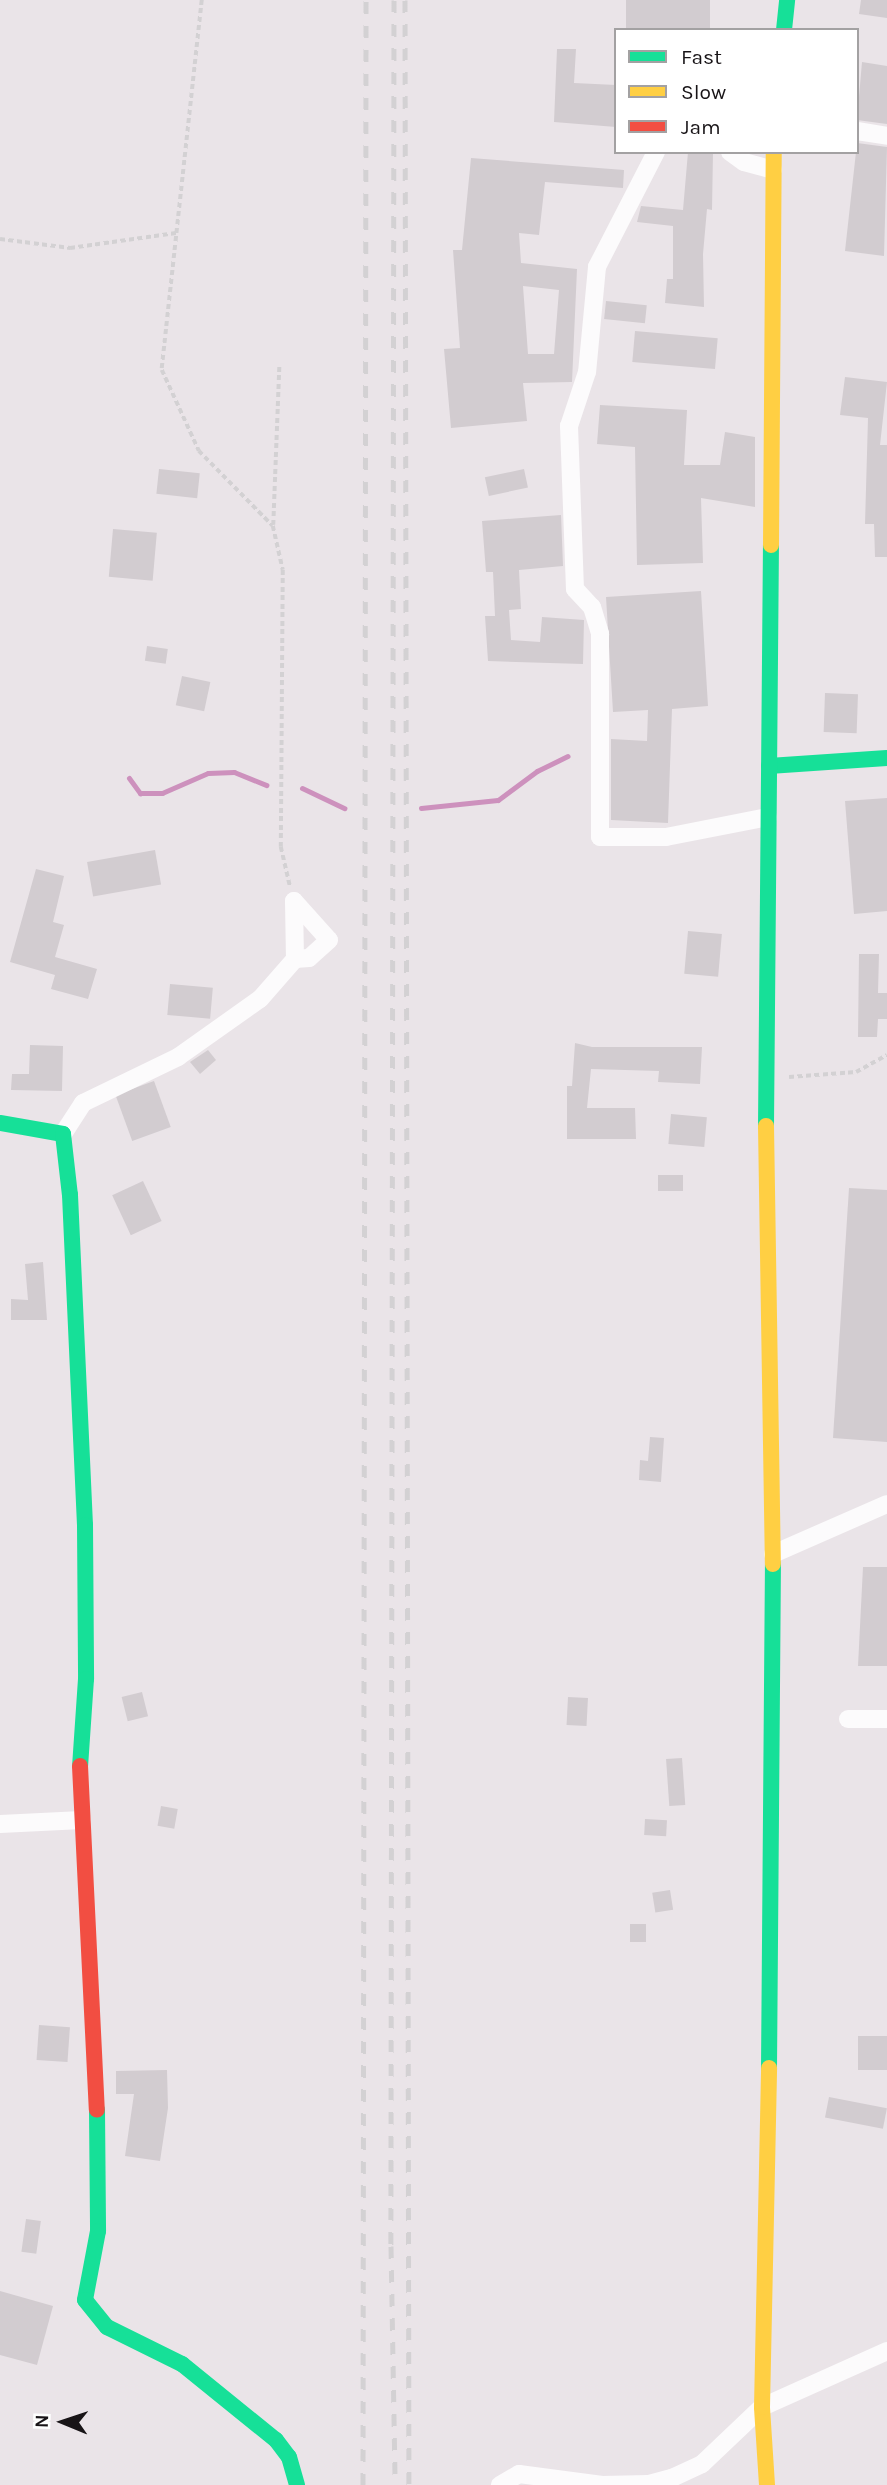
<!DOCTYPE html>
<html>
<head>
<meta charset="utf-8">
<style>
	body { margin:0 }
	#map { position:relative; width:887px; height:2485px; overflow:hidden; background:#eae4e8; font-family:Karla,sans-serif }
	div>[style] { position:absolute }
	.stream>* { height:5px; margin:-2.5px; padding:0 2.5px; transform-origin:2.5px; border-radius:2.5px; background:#cd91bd }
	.building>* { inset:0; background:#d2ccd0; transform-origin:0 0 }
	.path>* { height:3.5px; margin-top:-1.75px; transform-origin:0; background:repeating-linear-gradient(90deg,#d3d1d3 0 5px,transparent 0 8.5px) }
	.street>* { height:18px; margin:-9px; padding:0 9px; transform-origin:9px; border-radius:9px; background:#fcfbfc }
	.fast>* { height:16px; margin:-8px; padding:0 8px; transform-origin:8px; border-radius:8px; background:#16e098 }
	.slow>* { height:16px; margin:-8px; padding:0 8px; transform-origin:8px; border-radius:8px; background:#ffcf43 }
	.jam>* { height:16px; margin:-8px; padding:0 8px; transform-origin:8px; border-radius:8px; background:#f24e42 }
	.rail>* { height:5px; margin-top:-2.5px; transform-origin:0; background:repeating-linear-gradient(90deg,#d3d1d3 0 12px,transparent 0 24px) }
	span { translate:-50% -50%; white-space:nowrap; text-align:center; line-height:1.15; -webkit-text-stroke:5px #fff; paint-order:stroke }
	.legend { position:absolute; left:614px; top:28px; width:245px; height:126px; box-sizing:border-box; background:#fff; border:2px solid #a3a1a2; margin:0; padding:9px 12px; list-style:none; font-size:21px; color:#181417 }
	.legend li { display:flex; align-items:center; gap:14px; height:35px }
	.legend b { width:35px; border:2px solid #a3a1a2 }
	.north { position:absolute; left:28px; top:2387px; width:70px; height:70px; -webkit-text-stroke:5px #fff; paint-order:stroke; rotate:272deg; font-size:19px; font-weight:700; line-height:28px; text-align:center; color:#181417 }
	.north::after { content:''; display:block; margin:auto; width:24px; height:32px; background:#181417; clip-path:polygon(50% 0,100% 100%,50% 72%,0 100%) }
</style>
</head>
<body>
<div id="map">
	<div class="stream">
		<i style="left:129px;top:778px;width:19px;rotate:54deg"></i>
		<i style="left:140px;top:793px;width:22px"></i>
		<i style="left:162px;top:793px;width:50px;rotate:-23.5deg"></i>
		<i style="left:208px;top:773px;width:26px;rotate:-2deg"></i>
		<i style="left:234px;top:772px;width:35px;rotate:22deg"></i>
		<i style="left:302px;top:788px;width:47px;rotate:25.5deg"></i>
		<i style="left:421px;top:808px;width:77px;rotate:-5.9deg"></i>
		<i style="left:498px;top:800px;width:49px;rotate:-36.6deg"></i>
		<i style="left:537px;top:771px;width:34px;rotate:-26deg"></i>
	</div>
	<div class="building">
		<i style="left:626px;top:0;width:84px;height:28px"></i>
		<i style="clip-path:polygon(861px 0,887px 0,887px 18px,859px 14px)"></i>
		<i style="clip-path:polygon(557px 49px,576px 49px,574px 83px,616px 85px,616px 127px,554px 122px)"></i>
		<i style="clip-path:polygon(862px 62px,887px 66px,887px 124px,857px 120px)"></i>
		<i style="clip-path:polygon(857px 143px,887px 147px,884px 256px,845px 251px)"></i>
		<i style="clip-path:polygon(688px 152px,713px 152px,712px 210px,707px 209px,703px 254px,704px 307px,665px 303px,667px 279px,673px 279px,673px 226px,637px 222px,641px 206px,683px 210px)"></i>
		<i style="clip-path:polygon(evenodd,471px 158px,624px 170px,623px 188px,545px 182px,539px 235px,519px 233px,521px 263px,577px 269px,572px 382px,523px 383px,527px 421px,451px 428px,444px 349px,460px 348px,453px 250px,462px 250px,471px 158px,523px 286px,559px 290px,554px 354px,528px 354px,523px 286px)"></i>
		<i style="left:606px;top:301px;width:41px;height:18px;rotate:6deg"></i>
		<i style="left:635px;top:331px;width:83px;height:31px;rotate:5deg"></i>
		<i style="clip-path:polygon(845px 377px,887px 382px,880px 445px,887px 445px,887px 557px,875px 557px,874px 524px,865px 524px,868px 418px,840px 415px)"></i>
		<i style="clip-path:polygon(600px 405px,687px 410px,684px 465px,720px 465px,725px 432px,755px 437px,755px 507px,701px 498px,703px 563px,637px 565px,635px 447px,597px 444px)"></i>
		<i style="left:159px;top:469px;width:41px;height:25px;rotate:6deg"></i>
		<i style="left:524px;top:469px;width:19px;height:40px;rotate:78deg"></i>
		<i style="clip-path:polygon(561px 515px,563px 566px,519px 570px,521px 609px,509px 610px,511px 640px,540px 642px,542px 617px,584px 620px,583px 664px,488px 661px,485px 616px,495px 616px,493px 572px,486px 572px,482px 521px)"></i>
		<i style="left:113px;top:529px;width:44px;height:48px;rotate:5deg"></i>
		<i style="clip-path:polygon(701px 591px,708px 706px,672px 709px,668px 823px,611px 820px,611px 739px,647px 741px,648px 710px,613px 712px,606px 597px)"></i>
		<i style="left:147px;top:646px;width:21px;height:15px;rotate:8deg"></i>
		<i style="left:182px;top:676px;width:29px;height:30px;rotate:12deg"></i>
		<i style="left:825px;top:693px;width:33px;height:39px;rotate:2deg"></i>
		<i style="clip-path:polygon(887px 798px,887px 911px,854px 914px,845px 801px)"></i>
		<i style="left:155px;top:850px;width:35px;height:69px;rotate:80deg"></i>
		<i style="clip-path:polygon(36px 869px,64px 876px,53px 922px,64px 925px,55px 957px,97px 969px,88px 999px,51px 989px,55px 975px,10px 962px)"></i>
		<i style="left:688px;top:931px;width:34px;height:43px;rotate:5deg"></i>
		<i style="clip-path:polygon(859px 954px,879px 954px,878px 993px,887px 993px,887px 1019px,878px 1019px,877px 1037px,858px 1037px)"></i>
		<i style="left:170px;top:984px;width:43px;height:31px;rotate:5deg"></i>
		<i style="clip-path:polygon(575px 1043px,592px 1047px,702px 1047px,700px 1084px,658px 1082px,659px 1071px,591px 1069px,587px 1108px,635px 1108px,636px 1139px,567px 1139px,567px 1086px,572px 1086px)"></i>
		<i style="clip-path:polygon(30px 1045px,63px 1046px,62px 1091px,11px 1090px,12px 1074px,29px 1074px)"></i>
		<i style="clip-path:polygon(208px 1050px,216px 1060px,200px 1074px,190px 1062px)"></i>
		<i style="left:154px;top:1081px;width:49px;height:41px;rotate:70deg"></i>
		<i style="left:671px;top:1114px;width:36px;height:30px;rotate:5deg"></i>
		<i style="left:658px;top:1175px;width:25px;height:16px"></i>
		<i style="left:143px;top:1181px;width:44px;height:34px;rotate:65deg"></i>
		<i style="clip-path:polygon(849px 1188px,887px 1190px,887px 1442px,833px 1438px)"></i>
		<i style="clip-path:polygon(43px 1262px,47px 1320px,11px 1320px,11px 1299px,28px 1300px,25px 1264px)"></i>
		<i style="clip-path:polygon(650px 1437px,664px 1438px,661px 1482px,639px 1480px,640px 1460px,648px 1461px)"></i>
		<i style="clip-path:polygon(863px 1567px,887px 1567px,887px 1666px,858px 1666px)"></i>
		<i style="left:142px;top:1692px;width:25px;height:21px;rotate:76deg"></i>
		<i style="left:568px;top:1697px;width:20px;height:28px;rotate:3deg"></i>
		<i style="left:682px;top:1758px;width:47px;height:16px;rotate:86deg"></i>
		<i style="left:161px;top:1806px;width:17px;height:20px;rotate:10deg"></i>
		<i style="left:645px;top:1819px;width:22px;height:16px;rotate:3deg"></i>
		<i style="left:670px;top:1890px;width:20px;height:18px;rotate:81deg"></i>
		<i style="left:630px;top:1924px;width:16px;height:18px"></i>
		<i style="left:39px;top:2025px;width:31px;height:35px;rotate:4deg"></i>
		<i style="left:858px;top:2036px;width:29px;height:34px"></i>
		<i style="clip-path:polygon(167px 2070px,168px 2108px,160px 2161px,125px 2156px,134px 2094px,116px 2094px,116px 2071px)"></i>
		<i style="left:829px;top:2097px;width:59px;height:21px;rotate:11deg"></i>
		<i style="left:26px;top:2219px;width:15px;height:33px;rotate:8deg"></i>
		<i style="clip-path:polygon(0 2291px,53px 2306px,37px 2365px,0 2355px)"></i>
	</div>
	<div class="path">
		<i style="left:202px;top:0;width:372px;rotate:96.2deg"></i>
		<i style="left:162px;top:370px;width:89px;rotate:65.4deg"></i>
		<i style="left:199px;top:451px;width:105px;rotate:45.4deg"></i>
		<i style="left:273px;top:526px;width:45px;rotate:77.2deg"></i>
		<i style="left:283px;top:570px;width:277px;rotate:90.4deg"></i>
		<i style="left:281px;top:847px;width:40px;rotate:77deg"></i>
		<i style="left:0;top:239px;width:71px;rotate:7.3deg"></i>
		<i style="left:70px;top:248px;width:107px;rotate:-8.1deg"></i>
		<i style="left:273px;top:525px;width:159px;rotate:-87.8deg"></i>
		<i style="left:789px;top:1077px;width:67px;rotate:-4.3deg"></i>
		<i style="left:856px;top:1072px;width:35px;rotate:-29deg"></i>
	</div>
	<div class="street">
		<i style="left:857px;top:131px;width:30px;rotate:9deg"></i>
		<i style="left:656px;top:152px;width:129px;rotate:117.2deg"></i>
		<i style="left:597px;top:267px;width:105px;rotate:95.4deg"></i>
		<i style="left:587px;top:372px;width:57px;rotate:108.4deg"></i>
		<i style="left:569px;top:426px;width:163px;rotate:87.9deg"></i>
		<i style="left:575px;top:589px;width:25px;rotate:47deg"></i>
		<i style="left:592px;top:607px;width:28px;rotate:73deg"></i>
		<i style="left:600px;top:634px;width:203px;rotate:90deg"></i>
		<i style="left:600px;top:837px;width:66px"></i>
		<i style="left:666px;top:837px;width:104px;rotate:-11.1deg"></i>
		<i style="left:730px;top:152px;width:17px;rotate:36deg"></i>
		<i style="left:744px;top:162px;width:30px;rotate:15deg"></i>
		<i style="left:294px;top:901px;width:52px;rotate:48.1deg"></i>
		<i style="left:329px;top:940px;width:27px;rotate:138deg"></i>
		<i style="left:309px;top:958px;width:14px;rotate:176deg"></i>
		<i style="left:63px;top:1134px;width:37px;rotate:-57deg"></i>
		<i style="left:83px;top:1103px;width:106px;rotate:-25.8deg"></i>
		<i style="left:178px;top:1057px;width:100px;rotate:-35.3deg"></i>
		<i style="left:260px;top:999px;width:53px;rotate:-48.8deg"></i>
		<i style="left:295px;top:959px;width:58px;rotate:-91deg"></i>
		<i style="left:773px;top:1554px;width:124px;rotate:-23.7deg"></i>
		<i style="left:848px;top:1719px;width:39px"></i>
		<i style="left:0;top:1824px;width:82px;rotate:-2.8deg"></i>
		<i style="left:500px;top:2485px;width:22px;rotate:-30deg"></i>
		<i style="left:519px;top:2474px;width:84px;rotate:7.5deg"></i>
		<i style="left:602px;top:2485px;width:47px;rotate:-1.2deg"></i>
		<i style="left:649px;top:2484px;width:24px;rotate:-15deg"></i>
		<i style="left:672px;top:2478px;width:33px;rotate:-25deg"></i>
		<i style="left:702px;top:2464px;width:83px;rotate:-43.5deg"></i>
		<i style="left:762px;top:2407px;width:137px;rotate:-24.1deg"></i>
	</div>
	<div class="fast">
		<i style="left:784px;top:30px;width:30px;rotate:-84deg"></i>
		<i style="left:769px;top:766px;width:118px;rotate:-3.9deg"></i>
		<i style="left:0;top:1123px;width:64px;rotate:9.9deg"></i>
		<i style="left:63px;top:1134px;width:61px;rotate:83.5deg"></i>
		<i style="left:70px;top:1195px;width:330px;rotate:87.4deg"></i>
		<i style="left:85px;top:1525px;width:154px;rotate:89.6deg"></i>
		<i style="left:86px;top:1679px;width:87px;rotate:93.9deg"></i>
		<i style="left:766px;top:1126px;width:581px;rotate:-89.51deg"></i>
		<i style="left:769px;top:2068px;width:504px;rotate:-89.55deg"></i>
		<i style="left:97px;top:2110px;width:121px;rotate:89.5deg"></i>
		<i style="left:98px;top:2231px;width:70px;rotate:100.7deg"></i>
		<i style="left:85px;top:2300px;width:35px;rotate:51deg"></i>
		<i style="left:107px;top:2327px;width:84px;rotate:26.3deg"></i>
		<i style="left:182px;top:2364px;width:121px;rotate:39deg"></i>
		<i style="left:276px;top:2440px;width:21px;rotate:53deg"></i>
		<i style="left:289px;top:2457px;width:29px;rotate:74deg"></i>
	</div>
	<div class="slow">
		<i style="left:771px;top:545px;width:393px;rotate:-89.6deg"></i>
		<i style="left:766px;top:1126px;width:438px;rotate:89.1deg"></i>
		<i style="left:767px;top:2485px;width:78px;rotate:-93.7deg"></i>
		<i style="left:762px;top:2407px;width:339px;rotate:-88.8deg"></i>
	</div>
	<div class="jam">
		<i style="left:80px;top:1766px;width:344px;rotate:87.2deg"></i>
	</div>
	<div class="rail">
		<i style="left:394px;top:0;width:2246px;rotate:90.08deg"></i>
		<i style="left:391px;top:2246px;width:239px;rotate:89deg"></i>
		<i style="left:405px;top:0;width:2485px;rotate:89.91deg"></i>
		<i style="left:363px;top:2485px;width:2485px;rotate:-89.93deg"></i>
	</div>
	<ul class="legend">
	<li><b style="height:9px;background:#16e098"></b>Fast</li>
	<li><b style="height:9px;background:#ffcf43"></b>Slow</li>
	<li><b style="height:9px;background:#f24e42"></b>Jam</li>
	</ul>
	<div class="north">N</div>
</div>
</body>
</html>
